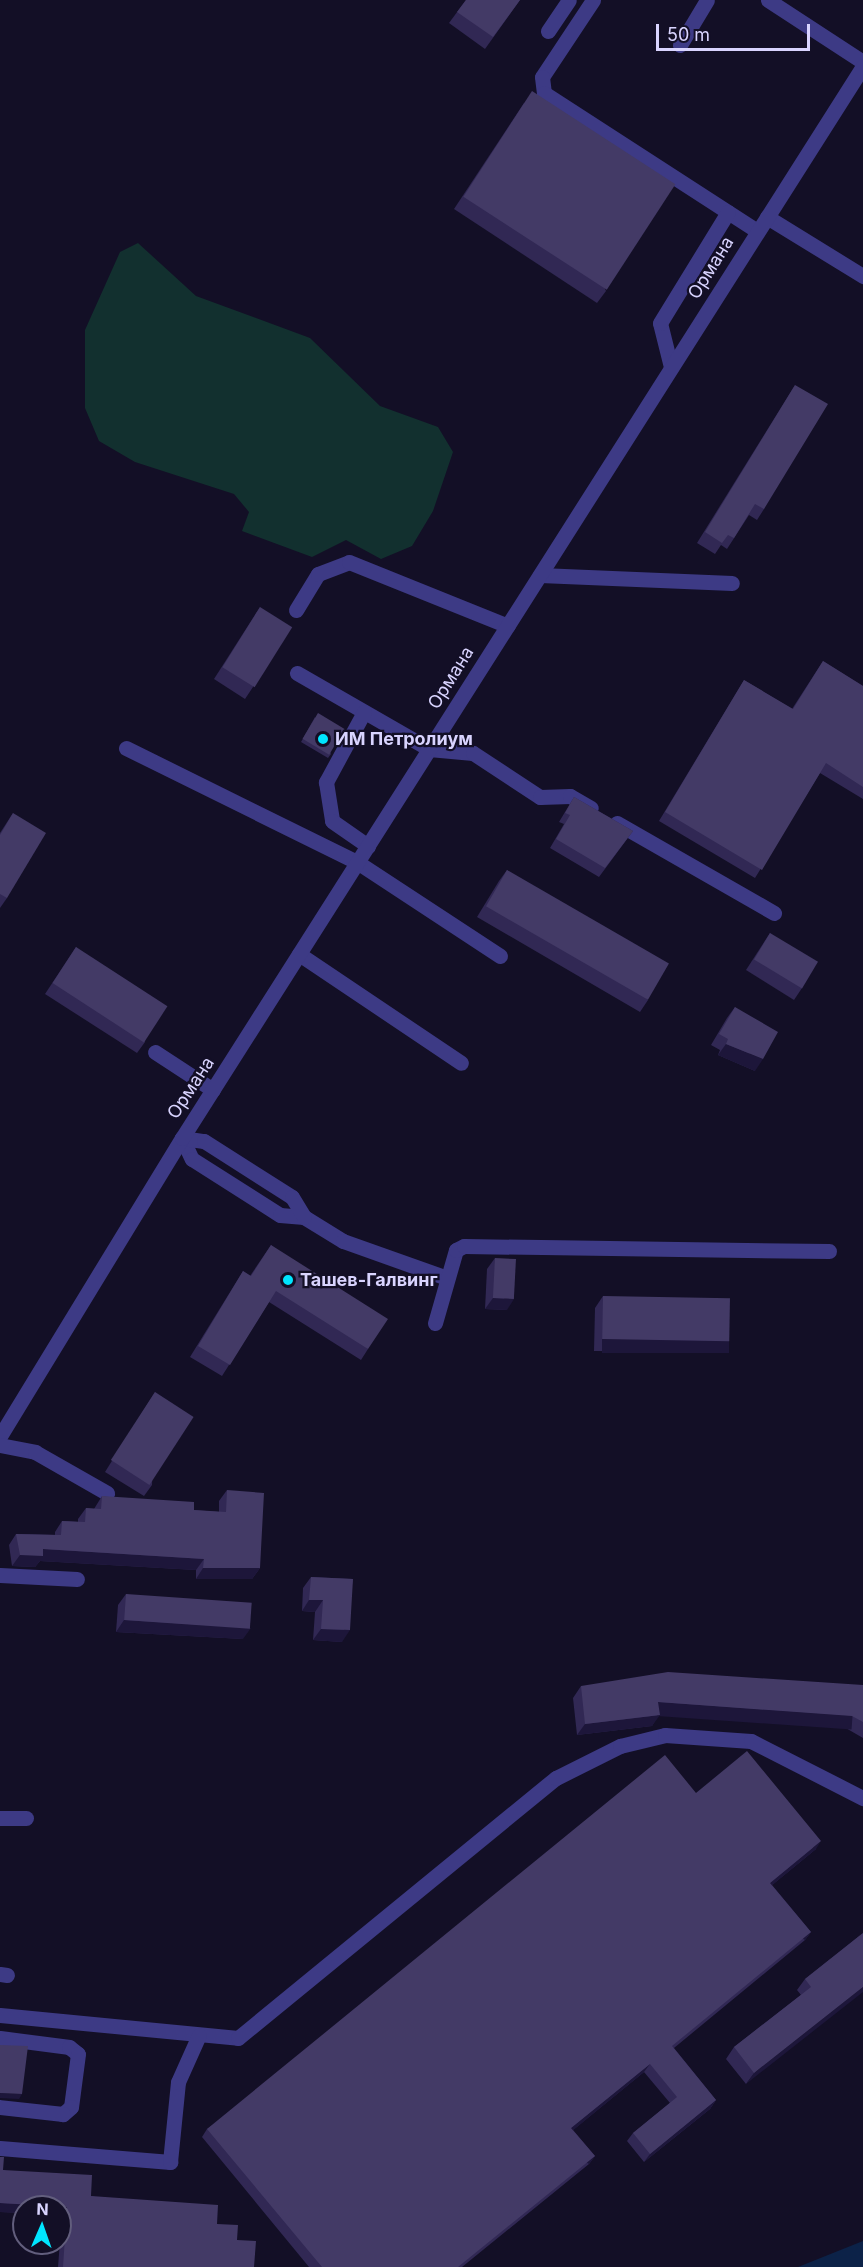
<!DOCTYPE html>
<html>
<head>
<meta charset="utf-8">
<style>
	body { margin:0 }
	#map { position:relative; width:863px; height:2267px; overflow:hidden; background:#130f26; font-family:Inter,sans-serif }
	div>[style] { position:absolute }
	.green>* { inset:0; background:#12302f }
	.water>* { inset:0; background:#0c2248 }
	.minor>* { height:15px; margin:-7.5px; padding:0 7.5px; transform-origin:7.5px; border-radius:7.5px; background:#3d3a85 }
	.wall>* { inset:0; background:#312854 }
	.shaded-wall>* { inset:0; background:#1d163a; transform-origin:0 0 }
	.building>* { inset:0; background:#433a66; transform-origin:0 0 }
	.dots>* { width:16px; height:16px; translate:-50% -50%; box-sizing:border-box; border:3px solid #130f26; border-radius:50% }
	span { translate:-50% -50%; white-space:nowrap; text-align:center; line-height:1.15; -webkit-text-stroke:4.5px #130f26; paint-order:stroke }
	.street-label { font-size:18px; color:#d9d4ff }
	.poi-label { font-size:18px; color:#d9d4ff; font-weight:700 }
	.left { translate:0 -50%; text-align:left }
	.north { position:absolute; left:12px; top:2195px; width:60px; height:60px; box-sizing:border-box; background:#130f26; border:2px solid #625e7d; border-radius:50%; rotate:2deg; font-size:16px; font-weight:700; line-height:24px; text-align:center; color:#d9d4ff }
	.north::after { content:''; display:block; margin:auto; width:21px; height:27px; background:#00e5ff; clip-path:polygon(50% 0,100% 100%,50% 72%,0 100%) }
	.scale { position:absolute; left:656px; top:24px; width:154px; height:27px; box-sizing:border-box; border:3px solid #d9d4ff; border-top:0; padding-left:8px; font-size:18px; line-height:21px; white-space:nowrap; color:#d9d4ff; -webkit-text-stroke:4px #130f26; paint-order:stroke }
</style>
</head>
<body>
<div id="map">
	<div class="green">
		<i style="clip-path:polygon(138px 243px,196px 296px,310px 338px,380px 406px,438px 427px,453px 452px,433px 511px,412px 546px,381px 559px,346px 540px,312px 557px,242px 531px,249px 512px,234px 494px,135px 462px,99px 441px,85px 408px,85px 330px,120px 252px)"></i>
	</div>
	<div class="water">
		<i style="clip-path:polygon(863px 2241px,863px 2267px,798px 2267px)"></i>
	</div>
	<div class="minor">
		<i style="left:593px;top:0;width:92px;rotate:123.5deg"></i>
		<i style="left:542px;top:77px;width:16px;rotate:83deg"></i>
		<i style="left:544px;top:93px;width:254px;rotate:32.9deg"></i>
		<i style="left:768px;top:0;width:113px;rotate:33.1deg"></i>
		<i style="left:548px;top:31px;width:37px;rotate:-56deg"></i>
		<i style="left:680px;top:45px;width:52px;rotate:-59deg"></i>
		<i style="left:767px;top:217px;width:113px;rotate:31.6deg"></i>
		<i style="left:671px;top:367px;width:45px;rotate:-104deg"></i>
		<i style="left:660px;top:323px;width:130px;rotate:-58.5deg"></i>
		<i style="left:540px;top:575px;width:192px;rotate:2.4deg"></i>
		<i style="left:296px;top:610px;width:42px;rotate:-58.6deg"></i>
		<i style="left:318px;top:574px;width:33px;rotate:-21deg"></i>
		<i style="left:349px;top:562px;width:171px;rotate:21.9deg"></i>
		<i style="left:297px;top:673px;width:152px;rotate:29.9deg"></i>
		<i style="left:429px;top:749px;width:44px;rotate:5.2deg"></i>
		<i style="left:473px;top:753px;width:80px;rotate:33.3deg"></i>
		<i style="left:540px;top:797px;width:30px;rotate:-2deg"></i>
		<i style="left:570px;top:796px;width:24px;rotate:30deg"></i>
		<i style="left:364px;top:712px;width:80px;rotate:118.5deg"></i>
		<i style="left:326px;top:782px;width:39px;rotate:81deg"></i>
		<i style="left:332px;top:821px;width:44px;rotate:34.8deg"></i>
		<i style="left:126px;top:748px;width:258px;rotate:26.3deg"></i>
		<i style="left:357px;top:862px;width:171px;rotate:33.3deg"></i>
		<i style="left:617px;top:823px;width:181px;rotate:29.8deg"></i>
		<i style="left:299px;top:954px;width:195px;rotate:33.9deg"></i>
		<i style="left:155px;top:1052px;width:69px;rotate:33.2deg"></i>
		<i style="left:182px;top:1138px;width:23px;rotate:65deg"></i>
		<i style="left:192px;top:1159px;width:104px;rotate:32.5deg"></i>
		<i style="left:280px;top:1215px;width:24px;rotate:5deg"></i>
		<i style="left:304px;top:1217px;width:46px;rotate:31.6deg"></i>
		<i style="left:343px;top:1241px;width:110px;rotate:19.6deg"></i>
		<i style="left:182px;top:1138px;width:22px;rotate:8deg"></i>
		<i style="left:204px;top:1141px;width:104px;rotate:32.5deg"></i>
		<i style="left:292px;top:1197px;width:23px;rotate:59deg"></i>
		<i style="left:435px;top:1323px;width:76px;rotate:-74deg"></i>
		<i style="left:456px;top:1250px;width:9px;rotate:-27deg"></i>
		<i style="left:464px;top:1246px;width:365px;rotate:0.8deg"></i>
		<i style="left:0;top:1436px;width:349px;rotate:-58.6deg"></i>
		<i style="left:182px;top:1138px;width:1270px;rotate:-57.57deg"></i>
		<i style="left:0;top:1445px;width:36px;rotate:11deg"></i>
		<i style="left:35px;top:1452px;width:83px;rotate:29.7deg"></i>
		<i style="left:0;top:1575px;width:77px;rotate:3deg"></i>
		<i style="left:0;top:1818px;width:26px"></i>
		<i style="left:0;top:1974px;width:7px;rotate:8deg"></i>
		<i style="left:0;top:2015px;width:239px;rotate:5.5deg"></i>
		<i style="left:238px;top:2038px;width:411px;rotate:-39.3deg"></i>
		<i style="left:556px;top:1778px;width:72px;rotate:-26.6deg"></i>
		<i style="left:620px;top:1746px;width:46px;rotate:-13.7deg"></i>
		<i style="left:665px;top:1735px;width:86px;rotate:4deg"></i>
		<i style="left:751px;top:1741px;width:126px;rotate:27deg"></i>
		<i style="left:0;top:2038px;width:70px;rotate:7.4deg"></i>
		<i style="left:69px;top:2047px;width:11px;rotate:38deg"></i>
		<i style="left:78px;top:2054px;width:53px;rotate:97.5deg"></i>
		<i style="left:71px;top:2107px;width:11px;rotate:139deg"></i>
		<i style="left:63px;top:2114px;width:63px;rotate:-173.7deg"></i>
		<i style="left:0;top:2148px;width:171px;rotate:4.7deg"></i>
		<i style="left:170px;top:2162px;width:80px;rotate:-84.3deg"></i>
		<i style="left:178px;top:2082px;width:51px;rotate:-65.9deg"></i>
	</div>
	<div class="wall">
		<i style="clip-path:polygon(466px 0,520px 0,485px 49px,449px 23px)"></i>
		<i style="clip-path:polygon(524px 103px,606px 291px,597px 303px,454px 209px)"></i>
		<i style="clip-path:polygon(795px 385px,764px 509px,757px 520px,749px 515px,727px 549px,721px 545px,715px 554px,697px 543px)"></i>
		<i style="clip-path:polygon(260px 607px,253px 687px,245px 699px,214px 679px)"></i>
		<i style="clip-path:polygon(823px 661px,863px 686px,863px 799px,820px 773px,755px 878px,659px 821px,744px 680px,792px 709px)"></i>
		<i style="clip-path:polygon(315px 717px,331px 754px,328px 758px,301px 742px)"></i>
		<i style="clip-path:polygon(574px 797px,633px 831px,599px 877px,550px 848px,564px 824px,559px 822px)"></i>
		<i style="clip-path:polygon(13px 813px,7px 898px,0 908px,0 833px)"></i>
		<i style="clip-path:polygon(507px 870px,648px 1000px,640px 1012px,477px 917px,499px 881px)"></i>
		<i style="clip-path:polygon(770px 933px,802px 988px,794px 1000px,746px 970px)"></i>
		<i style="clip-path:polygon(76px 947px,145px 1042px,137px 1053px,45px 994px)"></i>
		<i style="clip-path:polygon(735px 1007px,755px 1071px,718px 1055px,720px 1050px,711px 1045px,727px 1018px)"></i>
		<i style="clip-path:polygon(271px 1245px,368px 1349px,361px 1360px,269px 1302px,222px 1376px,190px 1357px,243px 1271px,250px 1276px)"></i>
		<i style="clip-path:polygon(495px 1258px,507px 1310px,485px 1309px,487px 1269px)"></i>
		<i style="clip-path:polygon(603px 1296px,729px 1340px,721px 1352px,594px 1351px,595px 1308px)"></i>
		<i style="clip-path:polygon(155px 1392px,152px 1485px,144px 1496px,105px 1472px)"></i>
		<i style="clip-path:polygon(227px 1490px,260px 1568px,252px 1579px,196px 1579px,196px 1570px,40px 1561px,35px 1567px,12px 1566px,9px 1545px,16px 1534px,55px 1535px,55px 1532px,62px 1521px,78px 1522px,78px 1519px,86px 1508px,94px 1509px,102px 1496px,194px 1510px,219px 1512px,219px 1501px)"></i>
		<i style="clip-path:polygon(311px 1577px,353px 1579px,342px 1642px,313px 1640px,315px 1612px,302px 1611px,303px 1588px)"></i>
		<i style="clip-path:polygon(126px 1594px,243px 1639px,116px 1632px,118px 1605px)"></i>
		<i style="clip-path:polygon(863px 1685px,863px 1738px,844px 1727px,659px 1714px,652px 1726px,577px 1735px,573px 1698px,581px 1686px)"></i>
		<i style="clip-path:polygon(696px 1793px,816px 1849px,772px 1885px,811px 1932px,805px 1940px,674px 2048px,716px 2100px,710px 2109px,644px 2162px,627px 2141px,633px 2133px,670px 2103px,644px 2072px,573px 2130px,595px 2156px,589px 2164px,462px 2267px,309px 2267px,202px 2137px,207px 2129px)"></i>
		<i style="clip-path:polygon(863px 1933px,746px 2084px,726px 2059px,734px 2047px,801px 1995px,797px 1990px,805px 1979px)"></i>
		<i style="clip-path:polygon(0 2157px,3px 2170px,91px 2196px,217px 2224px,237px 2240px,254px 2267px,58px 2267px,62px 2215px,24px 2207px,24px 2213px,0 2212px)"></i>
	</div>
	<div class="shaded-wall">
		<i style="clip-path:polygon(726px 1044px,763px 1059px,755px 1071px,718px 1055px)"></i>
		<i style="clip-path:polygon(493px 1298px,514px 1299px,507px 1310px,485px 1309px)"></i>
		<i style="left:602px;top:1339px;width:127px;height:14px"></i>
		<i style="clip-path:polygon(43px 1549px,204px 1559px,196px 1570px,40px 1561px,35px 1567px,12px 1566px,20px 1555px)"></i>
		<i style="clip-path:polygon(203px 1568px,260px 1568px,252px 1579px,196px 1579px)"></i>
		<i style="clip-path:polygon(309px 1600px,323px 1600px,315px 1612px,302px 1611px)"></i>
		<i style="clip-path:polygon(124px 1620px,251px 1628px,243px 1639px,116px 1632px)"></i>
		<i style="clip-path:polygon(321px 1629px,350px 1630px,342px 1642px,313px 1640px)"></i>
		<i style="left:658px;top:1702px;width:195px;height:14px;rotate:4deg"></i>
		<i style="clip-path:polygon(660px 1715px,652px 1726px,577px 1735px,585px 1724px)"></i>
		<i style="clip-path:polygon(821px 1841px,816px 1849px,765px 1891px,770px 1883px)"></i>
		<i style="left:811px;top:1932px;width:10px;height:180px;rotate:127deg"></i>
		<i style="clip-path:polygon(863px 1987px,863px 1992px,746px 2084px,754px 2073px)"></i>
		<i style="clip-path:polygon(650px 2064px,644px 2072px,566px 2136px,571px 2128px)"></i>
		<i style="clip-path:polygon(0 2093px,22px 2094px,19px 2099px,0 2098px)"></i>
		<i style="clip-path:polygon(716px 2100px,710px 2109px,644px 2162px,650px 2154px)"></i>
		<i style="left:595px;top:2156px;width:10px;height:176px;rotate:127deg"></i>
		<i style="clip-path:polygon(0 2203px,67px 2207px,62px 2215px,60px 2215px,60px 2207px,24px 2207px,24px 2213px,0 2212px)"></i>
	</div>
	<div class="building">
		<i style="clip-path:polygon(466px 0,520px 0,493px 37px,457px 12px)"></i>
		<i style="left:532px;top:91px;width:171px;height:126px;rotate:33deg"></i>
		<i style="clip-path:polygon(795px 385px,828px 404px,764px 509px,755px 504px,734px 538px,728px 535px,722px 543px,705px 532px)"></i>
		<i style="left:260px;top:607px;width:38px;height:71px;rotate:32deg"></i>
		<i style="clip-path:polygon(823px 661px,863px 686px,863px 787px,826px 763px,762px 870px,665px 812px,744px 680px,793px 709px)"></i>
		<i style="left:318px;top:713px;width:31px;height:30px;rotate:31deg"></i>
		<i style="clip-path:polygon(574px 797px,633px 831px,605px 868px,556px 839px,570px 815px,565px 813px)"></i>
		<i style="clip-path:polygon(13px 813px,46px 833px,7px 898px,0 894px,0 835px)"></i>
		<i style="left:507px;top:870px;width:187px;height:42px;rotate:30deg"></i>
		<i style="left:770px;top:933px;width:56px;height:31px;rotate:31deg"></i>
		<i style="left:76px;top:947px;width:109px;height:43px;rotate:33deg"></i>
		<i style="clip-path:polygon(735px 1007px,778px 1032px,763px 1059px,726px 1044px,728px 1039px,719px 1034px)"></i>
		<i style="clip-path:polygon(271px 1245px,388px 1319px,368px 1349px,276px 1291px,230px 1365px,198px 1346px,243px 1271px,251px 1276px)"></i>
		<i style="left:495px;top:1258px;width:21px;height:40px;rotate:3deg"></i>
		<i style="left:603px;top:1296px;width:127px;height:43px;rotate:1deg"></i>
		<i style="left:155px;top:1392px;width:46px;height:81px;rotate:33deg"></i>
		<i style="clip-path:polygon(227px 1490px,264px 1493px,260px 1568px,203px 1568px,204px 1559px,43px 1549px,43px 1556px,20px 1555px,16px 1534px,61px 1535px,62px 1521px,85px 1522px,86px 1508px,101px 1509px,102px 1496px,194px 1502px,194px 1510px,226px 1512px)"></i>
		<i style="clip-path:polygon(311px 1577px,353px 1579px,350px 1630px,321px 1629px,323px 1600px,309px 1600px)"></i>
		<i style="left:126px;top:1594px;width:126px;height:26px;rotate:4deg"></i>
		<i style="clip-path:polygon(668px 1672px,863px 1685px,863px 1722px,852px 1716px,658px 1702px,660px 1715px,585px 1724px,581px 1686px)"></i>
		<i style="clip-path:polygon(747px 1751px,821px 1841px,770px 1883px,811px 1932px,672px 2046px,716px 2100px,650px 2154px,633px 2133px,677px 2097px,650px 2064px,571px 2128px,595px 2156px,458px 2267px,322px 2267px,207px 2129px,665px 1755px,696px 1793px)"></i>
		<i style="clip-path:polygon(863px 1933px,863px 1987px,754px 2073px,734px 2047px,811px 1987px,805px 1979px)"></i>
		<i style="clip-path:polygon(0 2045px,28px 2046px,22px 2094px,0 2093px)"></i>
		<i style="clip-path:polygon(0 2157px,4px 2157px,3px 2170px,92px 2175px,91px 2196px,218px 2205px,217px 2224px,238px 2225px,237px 2240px,256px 2241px,254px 2267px,63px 2267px,67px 2207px,0 2203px)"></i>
	</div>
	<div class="dots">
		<i style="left:323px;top:739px;background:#00e5ff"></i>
		<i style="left:288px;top:1280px;background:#00e5ff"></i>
	</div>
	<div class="street-label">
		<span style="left:711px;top:268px;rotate:-58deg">Ормана</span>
		<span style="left:451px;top:678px;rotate:-58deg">Ормана</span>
		<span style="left:191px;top:1088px;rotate:-57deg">Ормана</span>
	</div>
	<div class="poi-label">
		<span class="left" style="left:335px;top:739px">ИМ Петролиум</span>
		<span class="left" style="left:300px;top:1280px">Ташев-Галвинг</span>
	</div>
	<div class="north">N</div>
	<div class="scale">50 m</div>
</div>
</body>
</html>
